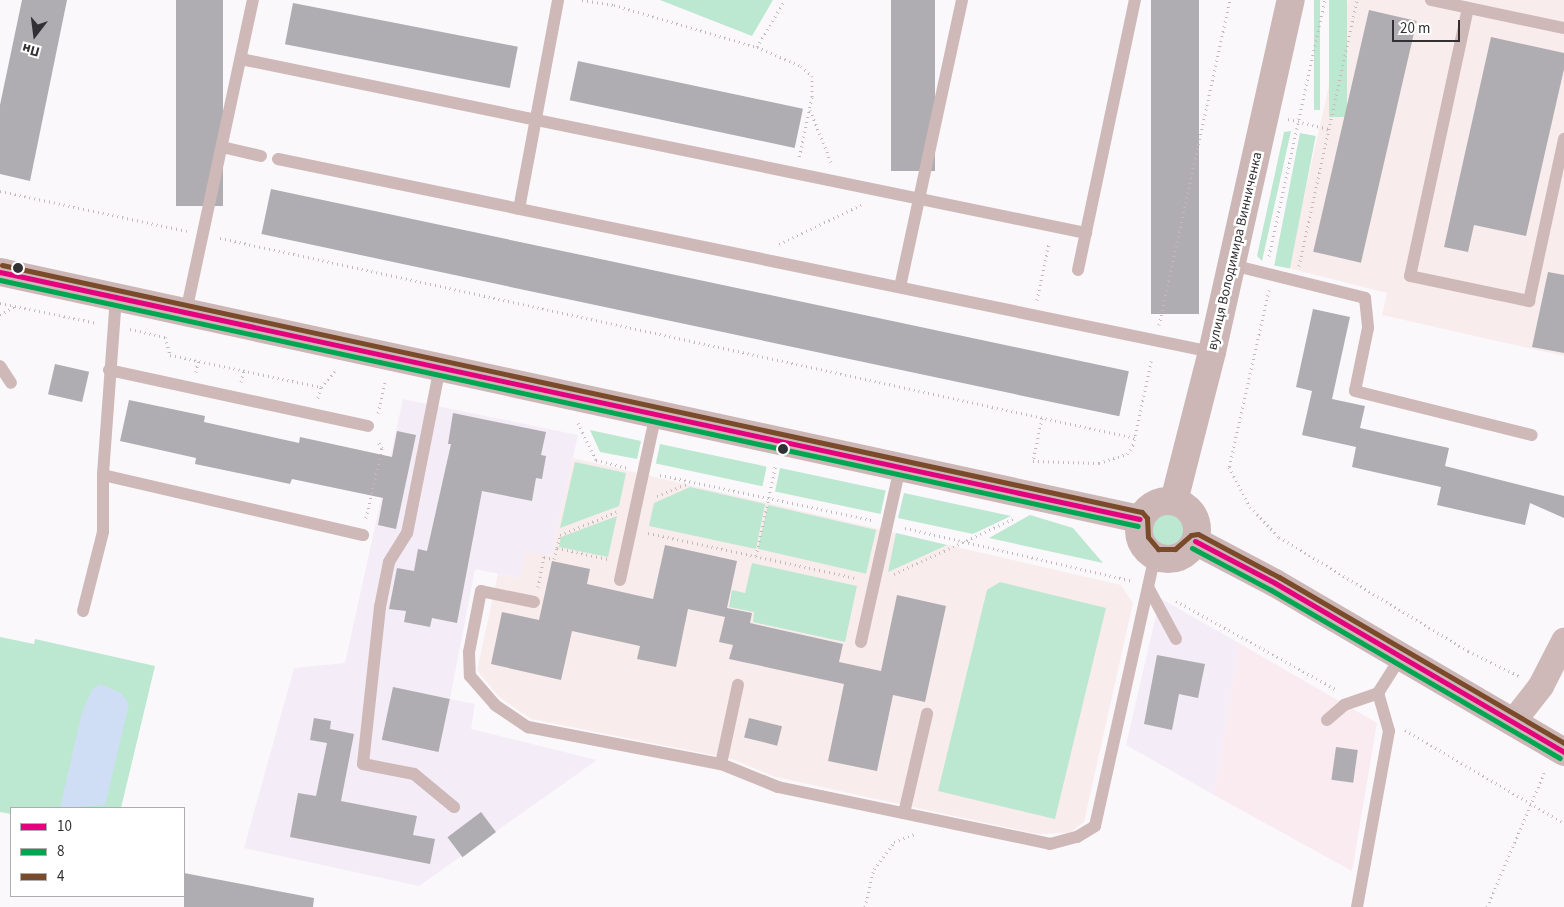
<!DOCTYPE html>
<html>
<head>
<meta charset="utf-8">
<style>
	body { margin:0 }
	#map { position:relative; width:1564px; height:907px; overflow:hidden; background:#fbf8fc; font-family:"Source Sans 3",sans-serif }
	div>[style] { position:absolute }
	.built>* { inset:0; background:#f4ecf7 }
	.industrial>* { inset:0; background:#f9ebef }
	.education>* { inset:0; background:#f9ecec }
	.green>* { inset:0; background:#bce7d1; transform-origin:0 0 }
	.round { border-radius:50% }
	.water>* { inset:0; background:#d0def5 }
	.building>* { inset:0; background:#afadb1; transform-origin:0 0 }
	.path>* { height:3px; margin-top:-1.5px; transform-origin:0; background:repeating-linear-gradient(90deg,#c5b8b9 0 1px,transparent 0 5px) }
	.lane>* { height:12px; margin:-6px; padding:0 6px; transform-origin:6px; border-radius:6px; background:#ceb9b8 }
	.street>* { height:26px; margin:-13px; padding:0 13px; transform-origin:13px; border-radius:13px; background:#ceb9b8 }
	.secondary>* { height:28px; margin:-14px; padding:0 14px; transform-origin:14px; border-radius:14px; background:#ccb7b6 }
	.secondary>.ring { margin:-14px; padding:0; box-sizing:content-box; background:none; border:28px solid #ccb7b6; border-radius:50% }
	.bus-1>* { height:5px; margin:-2.5px; padding:0 2.5px; transform-origin:2.5px; border-radius:2.5px; background:#e5007d }
	.bus-2>* { height:5px; margin:-2.5px; padding:0 2.5px; transform-origin:2.5px; border-radius:2.5px; background:#00a651 }
	.bus-3>* { height:5px; margin:-2.5px; padding:0 2.5px; transform-origin:2.5px; border-radius:2.5px; background:#7a4b2a }
	.dots>* { width:14px; height:14px; translate:-50% -50%; box-sizing:border-box; border:2px solid #fff; border-radius:50% }
	span { translate:-50% -50%; white-space:nowrap; text-align:center; line-height:1.15; -webkit-text-stroke:5px #fff; paint-order:stroke }
	.street-label { font-size:14px; color:#333034 }
	.legend { position:absolute; left:10px; top:807px; width:175px; height:90px; box-sizing:border-box; background:#fff; border:1px solid #adacae; margin:0; padding:6px 9px; list-style:none; font-size:15px; color:#333034 }
	.legend li { display:flex; align-items:center; gap:10px; height:25px }
	.legend b { width:25px; border:1px solid #adacae }
	.north { position:absolute; left:10px; top:10px; width:50px; height:50px; -webkit-text-stroke:4px #fff; paint-order:stroke; rotate:195deg; font-size:14px; font-weight:700; line-height:20px; text-align:center; color:#333034 }
	.north::after { content:''; display:block; margin:auto; width:18px; height:22px; background:#333034; clip-path:polygon(50% 0,100% 100%,50% 72%,0 100%) }
	.scale { position:absolute; left:1392px; top:20px; width:68px; height:22px; box-sizing:border-box; border:2px solid #333034; border-top:0; padding-left:6px; font-size:15px; line-height:18px; white-space:nowrap; color:#333034; -webkit-text-stroke:4px #fff; paint-order:stroke }
</style>
</head>
<body>
<div id="map">
	<div class="built">
		<i style="clip-path:polygon(403px 399px,578px 435px,551px 556px,520px 578px,475px 569px,450px 699px,475px 704px,471px 729px,597px 760px,419px 886px,244px 848px,294px 668px,345px 663px)"></i>
		<i style="clip-path:polygon(1160px 598px,1239px 643px,1214px 795px,1126px 745px)"></i>
	</div>
	<div class="industrial">
		<i style="clip-path:polygon(1239px 643px,1377px 723px,1352px 871px,1214px 795px)"></i>
	</div>
	<div class="education">
		<i style="clip-path:polygon(1348px 0,1564px 0,1564px 356px,1382px 315px,1387px 293px,1288px 268px)"></i>
		<i style="clip-path:polygon(573px 458px,1121px 585px,1133px 603px,1084px 822px,1070px 833px,1037px 834px,775px 777px,732px 759px,531px 719px,499px 697px,477px 670px,498px 574px,520px 578px,526px 551px,551px 556px)"></i>
	</div>
	<div class="green">
		<i style="clip-path:polygon(660px 0,773px 0,752px 36px)"></i>
		<i style="left:1314px;top:0;width:6px;height:110px"></i>
		<i style="left:1329px;top:0;width:18px;height:117px"></i>
		<i style="clip-path:polygon(1291px 131px,1262px 261px,1257px 256px,1284px 132px)"></i>
		<i style="left:1300px;top:133px;width:16px;height:135px;rotate:11deg"></i>
		<i style="clip-path:polygon(590px 430px,641px 441px,637px 459px,600px 452px)"></i>
		<i style="left:660px;top:444px;width:109px;height:20px;rotate:12deg"></i>
		<i style="clip-path:polygon(575px 462px,626px 473px,619px 506px,560px 528px)"></i>
		<i style="left:780px;top:468px;width:108px;height:24px;rotate:12deg"></i>
		<i style="clip-path:polygon(690px 487px,765px 504px,756px 549px,649px 526px,654px 503px)"></i>
		<i style="clip-path:polygon(904px 493px,1011px 516px,973px 534px,898px 518px)"></i>
		<i style="left:768px;top:505px;width:111px;height:45px;rotate:13deg"></i>
		<i class="round" style="left:1149px;top:512px;width:36px;height:36px"></i>
		<i style="clip-path:polygon(1030px 515px,1073px 528px,1103px 563px,989px 538px)"></i>
		<i style="clip-path:polygon(617px 516px,608px 557px,559px 547px,561px 537px)"></i>
		<i style="clip-path:polygon(896px 533px,947px 545px,888px 572px)"></i>
		<i style="clip-path:polygon(752px 563px,857px 586px,845px 642px,753px 622px,754px 612px,729px 607px,732px 590px,745px 593px)"></i>
		<i style="clip-path:polygon(1000px 582px,1106px 608px,1055px 819px,938px 791px,987px 590px)"></i>
		<i style="clip-path:polygon(0 637px,34px 644px,35px 639px,155px 666px,121px 808px,11px 808px,11px 814px,0 812px)"></i>
	</div>
	<div class="water">
		<i style="clip-path:polygon(100px 684px,121px 693px,129px 704px,105px 805px,60px 808px,82px 712px,92px 690px)"></i>
	</div>
	<div class="building">
		<i style="clip-path:polygon(22px 0,67px 0,30px 181px,0 174px,0 105px)"></i>
		<i style="left:176px;top:0;width:47px;height:206px"></i>
		<i style="left:891px;top:0;width:44px;height:171px"></i>
		<i style="left:1151px;top:0;width:48px;height:314px"></i>
		<i style="left:293px;top:3px;width:229px;height:42px;rotate:11deg"></i>
		<i style="left:1369px;top:10px;width:49px;height:248px;rotate:13deg"></i>
		<i style="clip-path:polygon(1491px 37px,1564px 53px,1564px 69px,1526px 236px,1474px 225px,1468px 252px,1444px 247px)"></i>
		<i style="left:578px;top:61px;width:230px;height:40px;rotate:12deg"></i>
		<i style="left:271px;top:189px;width:877px;height:46px;rotate:12deg"></i>
		<i style="clip-path:polygon(1548px 272px,1564px 275px,1564px 353px,1532px 347px)"></i>
		<i style="clip-path:polygon(1313px 309px,1350px 317px,1332px 399px,1365px 406px,1360px 428px,1449px 448px,1445px 466px,1564px 496px,1564px 518px,1530px 503px,1525px 525px,1437px 505px,1441px 487px,1352px 467px,1356px 447px,1302px 435px,1312px 391px,1296px 387px)"></i>
		<i style="left:55px;top:364px;width:35px;height:31px;rotate:13deg"></i>
		<i style="clip-path:polygon(129px 400px,205px 416px,204px 422px,299px 443px,300px 437px,392px 457px,397px 431px,416px 435px,396px 529px,378px 525px,383px 498px,292px 479px,290px 484px,243px 474px,195px 464px,196px 458px,120px 441px)"></i>
		<i style="clip-path:polygon(453px 413px,546px 432px,541px 455px,546px 456px,542px 479px,536px 478px,532px 501px,482px 491px,457px 623px,432px 618px,430px 627px,404px 622px,406px 611px,389px 609px,397px 568px,414px 571px,418px 549px,427px 551px,451px 444px,448px 444px)"></i>
		<i style="clip-path:polygon(665px 545px,737px 561px,727px 608px,752px 613px,750px 623px,843px 644px,839px 662px,881px 671px,897px 595px,946px 606px,925px 702px,893px 695px,877px 771px,828px 761px,844px 684px,729px 659px,733px 645px,719px 642px,725px 617px,688px 609px,676px 667px,637px 659px,640px 646px,572px 631px,561px 680px,491px 664px,502px 612px,539px 620px,552px 561px,590px 569px,587px 584px,653px 599px)"></i>
		<i style="clip-path:polygon(1157px 655px,1205px 664px,1198px 698px,1179px 694px,1172px 730px,1144px 724px)"></i>
		<i style="left:393px;top:687px;width:58px;height:54px;rotate:12deg"></i>
		<i style="clip-path:polygon(314px 718px,331px 721px,330px 729px,354px 734px,341px 801px,417px 816px,413px 835px,435px 839px,430px 864px,290px 837px,298px 793px,316px 796px,327px 743px,310px 740px)"></i>
		<i style="left:749px;top:718px;width:34px;height:20px;rotate:14deg"></i>
		<i style="left:1336px;top:747px;width:22px;height:33px;rotate:8deg"></i>
		<i style="left:481px;top:812px;width:25px;height:42px;rotate:53deg"></i>
		<i style="clip-path:polygon(184px 873px,314px 898px,313px 907px,184px 907px)"></i>
	</div>
	<div class="path">
		<i style="left:582px;top:0;width:32px;rotate:9deg"></i>
		<i style="left:614px;top:5px;width:149px;rotate:16.4deg"></i>
		<i style="left:757px;top:47px;width:55px;rotate:-59.2deg"></i>
		<i style="left:757px;top:47px;width:48px;rotate:23.4deg"></i>
		<i style="left:801px;top:66px;width:15px;rotate:42deg"></i>
		<i style="left:812px;top:76px;width:21px;rotate:90deg"></i>
		<i style="left:812px;top:97px;width:62px;rotate:102deg"></i>
		<i style="left:810px;top:110px;width:56px;rotate:68deg"></i>
		<i style="left:1288px;top:119px;width:42px;rotate:13.7deg"></i>
		<i style="left:0;top:191px;width:191px;rotate:12.1deg"></i>
		<i style="left:220px;top:238px;width:937px;rotate:12.33deg"></i>
		<i style="left:779px;top:244px;width:91px;rotate:-25.4deg"></i>
		<i style="left:1269px;top:256px;width:262px;rotate:-77.7deg"></i>
		<i style="left:1299px;top:266px;width:272px;rotate:-77.7deg"></i>
		<i style="left:1269px;top:290px;width:181px;rotate:102.7deg"></i>
		<i style="left:1229px;top:467px;width:45px;rotate:62.3deg"></i>
		<i style="left:1250px;top:507px;width:42px;rotate:46deg"></i>
		<i style="left:1279px;top:537px;width:221px;rotate:31.1deg"></i>
		<i style="left:1468px;top:651px;width:57px;rotate:26.1deg"></i>
		<i style="left:1037px;top:300px;width:58px;rotate:-78.1deg"></i>
		<i style="left:0;top:303px;width:99px;rotate:11.7deg"></i>
		<i style="left:0;top:315px;width:17px;rotate:-31deg"></i>
		<i style="left:1159px;top:325px;width:333px;rotate:-77.7deg"></i>
		<i style="left:130px;top:329px;width:36px;rotate:13deg"></i>
		<i style="left:165px;top:337px;width:19px;rotate:74deg"></i>
		<i style="left:170px;top:355px;width:154px;rotate:12deg"></i>
		<i style="left:321px;top:387px;width:21px;rotate:-49deg"></i>
		<i style="left:196px;top:372px;width:11px;rotate:-80deg"></i>
		<i style="left:241px;top:382px;width:12px;rotate:-76deg"></i>
		<i style="left:318px;top:398px;width:11px;rotate:-75deg"></i>
		<i style="left:378px;top:413px;width:32px;rotate:-77deg"></i>
		<i style="left:1042px;top:418px;width:44px;rotate:101.8deg"></i>
		<i style="left:1033px;top:461px;width:66px;rotate:1.7deg"></i>
		<i style="left:1099px;top:463px;width:29px;rotate:-18deg"></i>
		<i style="left:1127px;top:454px;width:11px;rotate:-56deg"></i>
		<i style="left:1133px;top:445px;width:89px;rotate:-77.7deg"></i>
		<i style="left:578px;top:423px;width:41px;rotate:64.1deg"></i>
		<i style="left:596px;top:460px;width:32px;rotate:14deg"></i>
		<i style="left:660px;top:475px;width:217px;rotate:12deg"></i>
		<i style="left:657px;top:496px;width:35px;rotate:-22deg"></i>
		<i style="left:366px;top:518px;width:72px;rotate:-77.1deg"></i>
		<i style="left:382px;top:448px;width:9px;rotate:-122deg"></i>
		<i style="left:905px;top:528px;width:233px;rotate:13.1deg"></i>
		<i style="left:648px;top:533px;width:214px;rotate:12.2deg"></i>
		<i style="left:557px;top:548px;width:13px;rotate:-77deg"></i>
		<i style="left:560px;top:535px;width:61px;rotate:-22.3deg"></i>
		<i style="left:756px;top:556px;width:94px;rotate:-77.7deg"></i>
		<i style="left:894px;top:574px;width:133px;rotate:-24.8deg"></i>
		<i style="left:538px;top:587px;width:31px;rotate:-79deg"></i>
		<i style="left:544px;top:557px;width:10px;rotate:11deg"></i>
		<i style="left:554px;top:559px;width:11px;rotate:-75deg"></i>
		<i style="left:557px;top:548px;width:52px;rotate:12.2deg"></i>
		<i style="left:1176px;top:601px;width:184px;rotate:28.9deg"></i>
		<i style="left:1405px;top:730px;width:184px;rotate:30.3deg"></i>
		<i style="left:865px;top:907px;width:39px;rotate:-77deg"></i>
		<i style="left:874px;top:869px;width:34px;rotate:-53deg"></i>
		<i style="left:894px;top:842px;width:22px;rotate:-21deg"></i>
		<i style="left:1487px;top:907px;width:148px;rotate:-66.9deg"></i>
	</div>
	<div class="lane">
		<i style="left:1431px;top:0;width:136px;rotate:11.9deg"></i>
		<i style="left:1468px;top:8px;width:274px;rotate:102.2deg"></i>
		<i style="left:1410px;top:276px;width:122px;rotate:11.9deg"></i>
		<i style="left:1529px;top:301px;width:166px;rotate:-77.8deg"></i>
		<i style="left:241px;top:59px;width:863px;rotate:11.64deg"></i>
		<i style="left:222px;top:147px;width:40px;rotate:13deg"></i>
		<i style="left:278px;top:159px;width:954px;rotate:11.68deg"></i>
		<i style="left:519px;top:209px;width:213px;rotate:-79.4deg"></i>
		<i style="left:1232px;top:265px;width:137px;rotate:13.9deg"></i>
		<i style="left:1365px;top:298px;width:30px;rotate:84deg"></i>
		<i style="left:1368px;top:328px;width:64px;rotate:101.7deg"></i>
		<i style="left:1355px;top:391px;width:182px;rotate:14deg"></i>
		<i style="left:1078px;top:270px;width:276px;rotate:-78.1deg"></i>
		<i style="left:900px;top:287px;width:294px;rotate:-77.8deg"></i>
		<i style="left:116px;top:297px;width:178px;rotate:94.2deg"></i>
		<i style="left:103px;top:475px;width:267px;rotate:13deg"></i>
		<i style="left:186px;top:312px;width:319px;rotate:-77.9deg"></i>
		<i style="left:0;top:366px;width:20px;rotate:57deg"></i>
		<i style="left:440px;top:367px;width:169px;rotate:101.2deg"></i>
		<i style="left:407px;top:533px;width:34px;rotate:122deg"></i>
		<i style="left:389px;top:562px;width:46px;rotate:101.3deg"></i>
		<i style="left:380px;top:607px;width:158px;rotate:96.2deg"></i>
		<i style="left:363px;top:764px;width:52px;rotate:11.1deg"></i>
		<i style="left:414px;top:774px;width:52px;rotate:39.5deg"></i>
		<i style="left:109px;top:370px;width:265px;rotate:12.2deg"></i>
		<i style="left:620px;top:580px;width:170px;rotate:-77.8deg"></i>
		<i style="left:1148px;top:587px;width:59px;rotate:61.7deg"></i>
		<i style="left:534px;top:602px;width:54px;rotate:-168.3deg"></i>
		<i style="left:481px;top:591px;width:62px;rotate:101.1deg"></i>
		<i style="left:469px;top:652px;width:24px;rotate:88deg"></i>
		<i style="left:470px;top:676px;width:38px;rotate:49deg"></i>
		<i style="left:495px;top:705px;width:40px;rotate:34deg"></i>
		<i style="left:528px;top:727px;width:197px;rotate:10.9deg"></i>
		<i style="left:721px;top:764px;width:61px;rotate:22deg"></i>
		<i style="left:778px;top:787px;width:278px;rotate:11.8deg"></i>
		<i style="left:1050px;top:844px;width:28px;rotate:-15deg"></i>
		<i style="left:1077px;top:837px;width:21px;rotate:-31deg"></i>
		<i style="left:1095px;top:826px;width:277px;rotate:-77.5deg"></i>
		<i style="left:83px;top:611px;width:81px;rotate:-75.8deg"></i>
		<i style="left:103px;top:532px;width:57px;rotate:-90deg"></i>
		<i style="left:861px;top:642px;width:179px;rotate:-77.4deg"></i>
		<i style="left:1327px;top:720px;width:23px;rotate:-41deg"></i>
		<i style="left:1344px;top:705px;width:36px;rotate:-19deg"></i>
		<i style="left:721px;top:764px;width:81px;rotate:-77.9deg"></i>
		<i style="left:904px;top:813px;width:102px;rotate:-76.9deg"></i>
		<i style="left:1357px;top:907px;width:179px;rotate:-79.7deg"></i>
		<i style="left:1389px;top:731px;width:40px;rotate:-106deg"></i>
		<i style="left:1378px;top:693px;width:45px;rotate:-57.7deg"></i>
	</div>
	<div class="street">
		<i style="left:1513px;top:722px;width:46px;rotate:-52.1deg"></i>
		<i style="left:1541px;top:686px;width:51px;rotate:-62.9deg"></i>
	</div>
	<div class="secondary">
		<i style="left:0;top:272px;width:1166px;rotate:12.23deg"></i>
		<i class="ring" style="left:1139px;top:501px;width:30px;height:30px"></i>
		<i style="left:1174px;top:501px;width:154px;rotate:-75.7deg"></i>
		<i style="left:1212px;top:352px;width:361px;rotate:-77.4deg"></i>
		<i style="left:1195px;top:541px;width:90px;rotate:27.7deg"></i>
		<i style="left:1275px;top:583px;width:335px;rotate:30.3deg"></i>
	</div>
	<div class="bus-1">
		<i style="left:0;top:272px;width:1166px;rotate:12.23deg"></i>
		<i style="left:1195px;top:541px;width:90px;rotate:27.7deg"></i>
		<i style="left:1275px;top:583px;width:335px;rotate:30.3deg"></i>
	</div>
	<div class="bus-2">
		<i style="left:0;top:280px;width:1164px;rotate:12.2deg"></i>
		<i style="left:1192px;top:548px;width:89px;rotate:28deg"></i>
		<i style="left:1271px;top:590px;width:334px;rotate:30.2deg"></i>
	</div>
	<div class="bus-3">
		<i style="left:2px;top:265px;width:1166px;rotate:12.23deg"></i>
		<i style="left:1142px;top:512px;width:8px;rotate:50deg"></i>
		<i style="left:1147px;top:518px;width:19px;rotate:87deg"></i>
		<i style="left:1148px;top:537px;width:16px;rotate:50deg"></i>
		<i style="left:1158px;top:549px;width:17px"></i>
		<i style="left:1175px;top:549px;width:21px;rotate:-41deg"></i>
		<i style="left:1191px;top:535px;width:7px;rotate:-8deg"></i>
		<i style="left:1198px;top:534px;width:92px;rotate:28deg"></i>
		<i style="left:1279px;top:577px;width:330px;rotate:30.2deg"></i>
	</div>
	<div class="dots">
		<i style="left:18px;top:268px;background:#333034"></i>
		<i style="left:783px;top:449px;background:#333034"></i>
	</div>
	<div class="street-label">
		<span style="left:1235px;top:251px;rotate:-77deg">вулиця Володимира Винниченка</span>
	</div>
	<ul class="legend">
	<li><b style="height:6px;background:#e5007d"></b>10</li>
	<li><b style="height:6px;background:#00a651"></b>8</li>
	<li><b style="height:6px;background:#7a4b2a"></b>4</li>
	</ul>
	<div class="north">Пн</div>
	<div class="scale">20 m</div>
</div>
</body>
</html>
